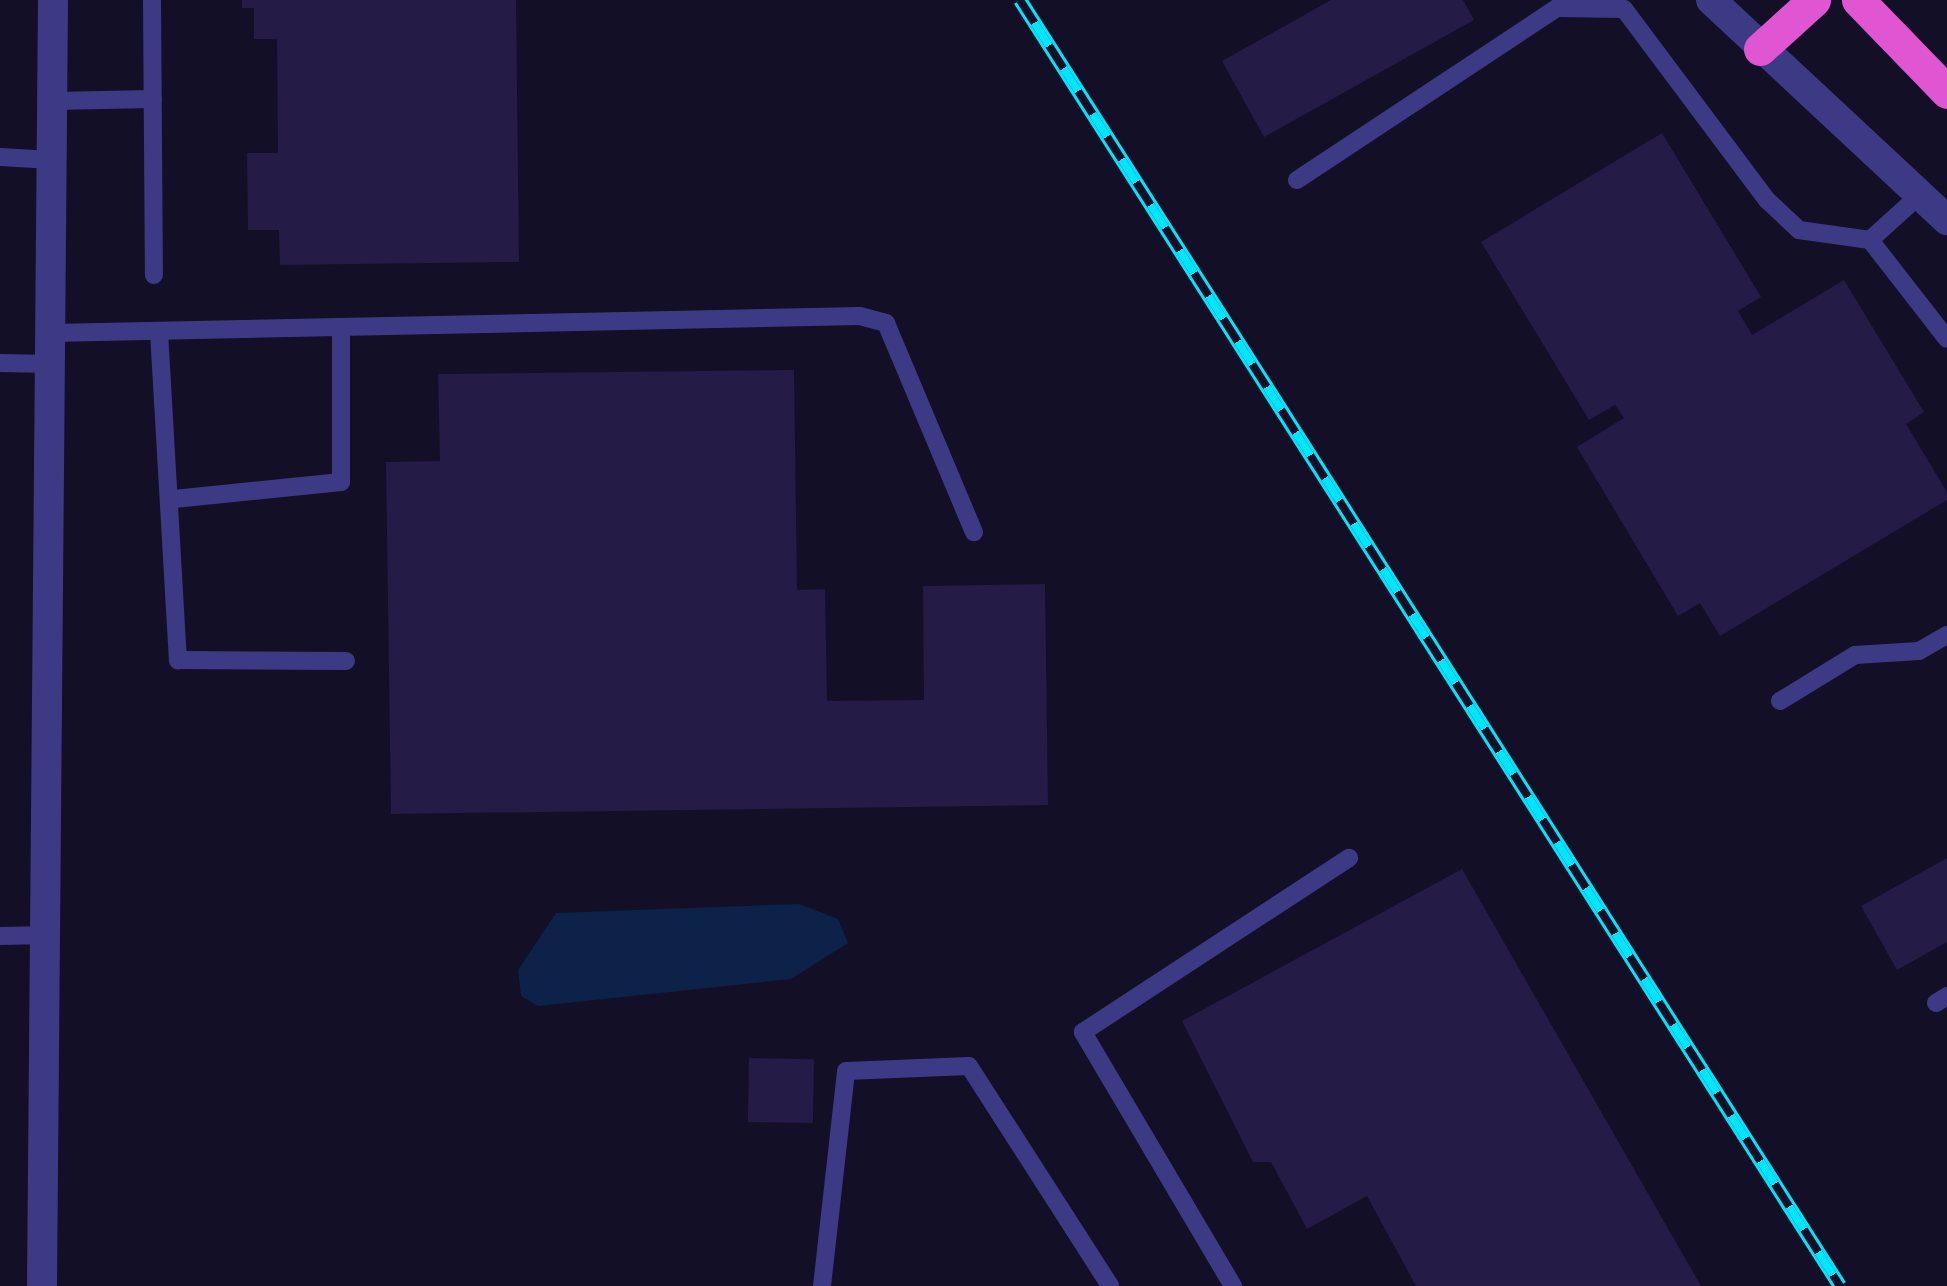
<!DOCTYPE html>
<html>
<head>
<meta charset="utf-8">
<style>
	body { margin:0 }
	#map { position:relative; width:1947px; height:1286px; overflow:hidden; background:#130f26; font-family:"Space Grotesk",sans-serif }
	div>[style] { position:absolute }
	.water>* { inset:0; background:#0c2248 }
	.building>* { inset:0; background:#241b47; transform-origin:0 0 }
	.service>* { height:18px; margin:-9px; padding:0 9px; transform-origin:9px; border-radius:9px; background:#3d3a85 }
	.tertiary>* { height:30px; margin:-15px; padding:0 15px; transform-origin:15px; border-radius:15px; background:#3d3a85 }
	.trunk>* { height:33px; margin:-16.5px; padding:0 16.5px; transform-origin:16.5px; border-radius:16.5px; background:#e055d1 }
	.rail>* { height:14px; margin-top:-7px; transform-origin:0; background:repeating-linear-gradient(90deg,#130f26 0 27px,#00e5ff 0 54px); box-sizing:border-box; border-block:3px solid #00e5ff }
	span { translate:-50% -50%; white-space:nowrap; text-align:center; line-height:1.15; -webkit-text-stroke:12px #130f26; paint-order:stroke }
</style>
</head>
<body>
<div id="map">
	<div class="water">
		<i style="clip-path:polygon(799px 904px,838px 919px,848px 943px,791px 979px,538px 1006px,521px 996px,518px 970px,556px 913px)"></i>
	</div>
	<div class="building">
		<i style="clip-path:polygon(242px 0,516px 0,519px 262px,280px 265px,279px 230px,248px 230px,247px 153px,278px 153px,277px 39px,254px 39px,254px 8px,242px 8px)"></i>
		<i style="clip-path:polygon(1331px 0,1463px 0,1474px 20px,1264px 137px,1222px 61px)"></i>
		<i style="clip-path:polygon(1662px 133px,1761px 297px,1738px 311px,1752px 335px,1844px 280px,1924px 412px,1906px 424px,1947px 492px,1947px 500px,1720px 636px,1700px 603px,1678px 616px,1577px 447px,1624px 418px,1615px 405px,1589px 420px,1481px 242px)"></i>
		<i style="clip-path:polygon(794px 370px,797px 590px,825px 589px,827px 701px,924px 700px,923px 586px,1045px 584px,1048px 805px,391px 814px,386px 462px,440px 461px,438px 374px)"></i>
		<i style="clip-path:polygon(1947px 858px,1947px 942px,1897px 970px,1861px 906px)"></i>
		<i style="clip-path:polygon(1462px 869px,1701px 1286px,1416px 1286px,1367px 1196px,1307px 1229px,1271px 1162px,1253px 1162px,1182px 1021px)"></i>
		<i style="left:749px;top:1058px;width:65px;height:64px;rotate:1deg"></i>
	</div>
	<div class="service">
		<i style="left:152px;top:0;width:275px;rotate:89.6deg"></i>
		<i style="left:52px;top:101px;width:101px;rotate:-1.1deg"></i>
		<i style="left:0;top:157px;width:52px;rotate:3.3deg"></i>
		<i style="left:1297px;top:180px;width:312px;rotate:-33.5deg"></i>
		<i style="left:1557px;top:8px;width:67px;rotate:0.9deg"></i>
		<i style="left:1624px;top:9px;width:239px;rotate:53.2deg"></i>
		<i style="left:1767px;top:200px;width:44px;rotate:43.2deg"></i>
		<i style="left:1799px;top:230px;width:72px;rotate:8deg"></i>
		<i style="left:1870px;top:240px;width:125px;rotate:52.1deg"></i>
		<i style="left:1870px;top:240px;width:72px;rotate:-42.2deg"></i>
		<i style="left:159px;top:332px;width:329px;rotate:86.7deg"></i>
		<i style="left:178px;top:660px;width:168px;rotate:0.3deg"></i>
		<i style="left:51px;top:333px;width:809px;rotate:-1.2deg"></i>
		<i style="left:860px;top:316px;width:27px;rotate:15deg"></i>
		<i style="left:886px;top:323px;width:227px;rotate:67.2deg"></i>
		<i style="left:0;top:363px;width:51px;rotate:1.1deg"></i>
		<i style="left:174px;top:499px;width:168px;rotate:-5.8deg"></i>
		<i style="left:341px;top:482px;width:154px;rotate:-90deg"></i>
		<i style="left:1780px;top:701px;width:88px;rotate:-31.5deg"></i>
		<i style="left:1855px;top:655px;width:64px;rotate:-3.6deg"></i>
		<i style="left:1919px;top:651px;width:32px;rotate:-30deg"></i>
		<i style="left:0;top:936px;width:51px;rotate:-1.1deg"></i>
		<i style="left:1936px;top:1003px;width:13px;rotate:-32deg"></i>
		<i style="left:822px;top:1286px;width:216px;rotate:-83.6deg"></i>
		<i style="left:846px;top:1071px;width:123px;rotate:-2.3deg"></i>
		<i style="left:969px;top:1066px;width:261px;rotate:57.3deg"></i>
		<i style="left:1233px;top:1286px;width:295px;rotate:-120.6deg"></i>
		<i style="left:1083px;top:1032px;width:318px;rotate:-33.2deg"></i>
	</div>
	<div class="tertiary">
		<i style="left:1711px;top:0;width:323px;rotate:43deg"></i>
		<i style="left:42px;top:1286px;width:1286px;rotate:-89.51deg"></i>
	</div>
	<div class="trunk">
		<i style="left:1858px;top:0;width:128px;rotate:45.9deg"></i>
		<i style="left:1760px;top:49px;width:73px;rotate:-42.2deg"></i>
	</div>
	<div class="rail">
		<i style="left:1020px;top:0;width:1525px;rotate:57.48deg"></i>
	</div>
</div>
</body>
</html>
